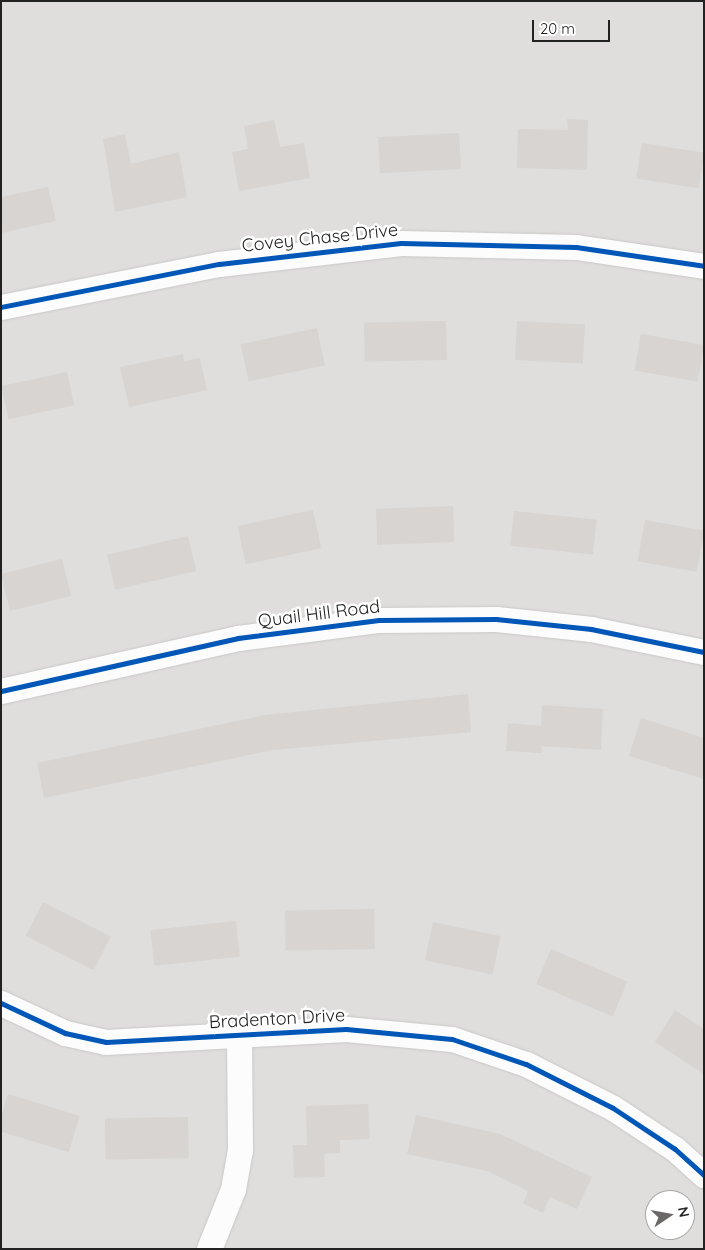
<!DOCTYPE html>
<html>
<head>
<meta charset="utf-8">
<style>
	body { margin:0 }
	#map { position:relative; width:705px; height:1250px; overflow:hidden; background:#f0eeeb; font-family:Quicksand,sans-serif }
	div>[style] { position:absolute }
	.residential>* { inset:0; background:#dfdedc }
	.building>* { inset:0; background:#d7d4d2; transform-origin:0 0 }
	.roads { filter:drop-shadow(0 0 1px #c9c8c7) drop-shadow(0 0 1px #c9c8c7) }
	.minor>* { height:25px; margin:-12.5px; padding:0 12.5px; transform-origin:12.5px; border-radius:12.5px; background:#fdfcfc }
	.cycleway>* { height:5px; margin:-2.5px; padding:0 2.5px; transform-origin:2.5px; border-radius:2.5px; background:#0057b8 }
	span { translate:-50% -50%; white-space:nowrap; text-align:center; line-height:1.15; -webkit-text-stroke:5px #fff; paint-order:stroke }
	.street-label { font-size:18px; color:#222 }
	.frame { position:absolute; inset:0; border:2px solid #222; pointer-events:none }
	.north { position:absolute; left:645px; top:1190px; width:50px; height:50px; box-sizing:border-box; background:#fff; border:1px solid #a7a7a7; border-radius:50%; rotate:78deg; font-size:14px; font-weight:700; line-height:20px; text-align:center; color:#222 }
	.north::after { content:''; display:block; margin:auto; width:18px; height:22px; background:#6a6968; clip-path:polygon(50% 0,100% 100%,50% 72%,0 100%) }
	.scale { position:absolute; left:532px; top:20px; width:78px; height:22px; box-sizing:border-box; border:2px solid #222; border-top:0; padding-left:6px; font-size:15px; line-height:18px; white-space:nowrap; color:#222; -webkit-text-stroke:4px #fff; paint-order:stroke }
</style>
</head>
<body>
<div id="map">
	<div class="residential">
		<i style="clip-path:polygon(evenodd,1px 1px,704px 1px,704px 1249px,1px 1249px,1px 1px,655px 1200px,685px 1200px,685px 1230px,655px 1230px,655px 1200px)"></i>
	</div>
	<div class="building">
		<i style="clip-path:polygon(567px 119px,588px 120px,587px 170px,517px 168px,518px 129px,568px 130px)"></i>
		<i style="clip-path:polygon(274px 120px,280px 147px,304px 143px,310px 178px,239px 191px,232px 152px,248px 149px,244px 126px)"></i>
		<i style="left:459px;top:133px;width:36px;height:81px;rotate:87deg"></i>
		<i style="clip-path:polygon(125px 134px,131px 164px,179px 152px,187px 197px,115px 212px,103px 139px)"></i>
		<i style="left:642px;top:143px;width:63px;height:36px;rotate:9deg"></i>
		<i style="clip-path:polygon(48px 187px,56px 221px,1px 233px,1px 197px)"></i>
		<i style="left:446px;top:321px;width:39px;height:82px;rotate:89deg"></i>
		<i style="left:517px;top:321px;width:68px;height:39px;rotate:3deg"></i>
		<i style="left:317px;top:328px;width:38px;height:78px;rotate:78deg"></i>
		<i style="left:641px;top:334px;width:64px;height:37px;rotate:10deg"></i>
		<i style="clip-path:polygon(183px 354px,184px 361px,200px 358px,207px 390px,129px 407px,120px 367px)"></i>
		<i style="left:67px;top:372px;width:34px;height:67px;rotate:78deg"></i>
		<i style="left:453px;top:506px;width:36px;height:77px;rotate:88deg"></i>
		<i style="left:313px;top:510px;width:39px;height:77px;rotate:78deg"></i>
		<i style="left:514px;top:511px;width:83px;height:35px;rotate:6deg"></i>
		<i style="left:645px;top:520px;width:60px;height:42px;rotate:10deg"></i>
		<i style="left:188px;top:536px;width:36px;height:83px;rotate:77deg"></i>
		<i style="left:62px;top:559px;width:38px;height:63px;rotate:76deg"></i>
		<i style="clip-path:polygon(468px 694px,471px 732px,273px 750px,44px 798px,37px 763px,265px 715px)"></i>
		<i style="clip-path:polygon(542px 705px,603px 709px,601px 750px,542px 746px,541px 753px,506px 751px,508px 723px,541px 726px)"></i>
		<i style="clip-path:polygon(641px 718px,704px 738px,704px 779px,629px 756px)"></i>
		<i style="left:43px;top:902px;width:76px;height:38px;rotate:27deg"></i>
		<i style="left:374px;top:909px;width:40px;height:89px;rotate:89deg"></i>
		<i style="left:236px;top:921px;width:36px;height:86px;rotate:84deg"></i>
		<i style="left:433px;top:922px;width:69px;height:39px;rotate:12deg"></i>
		<i style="left:551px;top:949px;width:83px;height:38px;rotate:23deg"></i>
		<i style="clip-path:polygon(675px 1010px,704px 1029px,704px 1074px,655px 1042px)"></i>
		<i style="left:8px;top:1094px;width:75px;height:38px;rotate:17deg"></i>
		<i style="clip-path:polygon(368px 1104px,370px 1139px,340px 1140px,340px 1153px,324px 1154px,325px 1177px,294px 1178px,293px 1145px,307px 1145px,306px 1106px)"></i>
		<i style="clip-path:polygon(416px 1115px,500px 1134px,592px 1177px,577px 1209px,550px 1197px,543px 1213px,523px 1203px,528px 1191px,487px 1171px,407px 1154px)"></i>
		<i style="left:188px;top:1117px;width:41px;height:83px;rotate:89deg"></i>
	</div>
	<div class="roads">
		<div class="minor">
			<i style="left:1px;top:307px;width:222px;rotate:-11.2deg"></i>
			<i style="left:219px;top:264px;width:183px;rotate:-6.6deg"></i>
			<i style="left:401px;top:243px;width:175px;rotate:1.3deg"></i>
			<i style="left:576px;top:247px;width:129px;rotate:8.4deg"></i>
			<i style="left:1px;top:691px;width:243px;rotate:-12.6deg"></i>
			<i style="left:238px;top:638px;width:142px;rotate:-7.3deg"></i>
			<i style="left:379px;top:620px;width:117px;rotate:-0.5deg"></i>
			<i style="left:496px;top:619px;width:96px;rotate:6deg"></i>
			<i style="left:591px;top:629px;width:115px;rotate:11.5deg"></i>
			<i style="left:1px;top:1003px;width:71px;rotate:25.1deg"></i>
			<i style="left:65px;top:1033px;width:42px;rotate:12.4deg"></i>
			<i style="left:106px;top:1042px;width:240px;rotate:-3.1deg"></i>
			<i style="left:346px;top:1029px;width:106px;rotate:5.4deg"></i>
			<i style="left:452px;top:1039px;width:78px;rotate:18.7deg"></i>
			<i style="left:526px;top:1064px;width:97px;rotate:26.8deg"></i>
			<i style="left:613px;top:1108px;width:74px;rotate:33.5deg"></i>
			<i style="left:675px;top:1149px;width:39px;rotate:42deg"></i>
			<i style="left:209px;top:1249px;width:65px;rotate:-68.2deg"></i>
			<i style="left:233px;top:1189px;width:39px;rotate:-80deg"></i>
			<i style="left:240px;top:1151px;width:118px;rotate:-90.5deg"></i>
		</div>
	</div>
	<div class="cycleway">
		<i style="left:1px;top:307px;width:222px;rotate:-11.2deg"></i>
		<i style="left:219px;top:264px;width:183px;rotate:-6.6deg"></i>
		<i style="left:401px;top:243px;width:175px;rotate:1.3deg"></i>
		<i style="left:576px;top:247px;width:129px;rotate:8.4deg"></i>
		<i style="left:1px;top:691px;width:243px;rotate:-12.6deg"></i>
		<i style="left:238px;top:638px;width:142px;rotate:-7.3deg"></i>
		<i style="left:379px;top:620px;width:117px;rotate:-0.5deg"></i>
		<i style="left:496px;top:619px;width:96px;rotate:6deg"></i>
		<i style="left:591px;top:629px;width:115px;rotate:11.5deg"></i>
		<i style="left:1px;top:1003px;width:71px;rotate:25.1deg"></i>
		<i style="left:65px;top:1033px;width:42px;rotate:12.4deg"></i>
		<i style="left:106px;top:1042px;width:240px;rotate:-3.1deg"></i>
		<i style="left:346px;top:1029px;width:106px;rotate:5.4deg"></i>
		<i style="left:452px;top:1039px;width:78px;rotate:18.7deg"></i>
		<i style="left:526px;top:1064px;width:97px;rotate:26.8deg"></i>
		<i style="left:613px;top:1108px;width:74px;rotate:33.5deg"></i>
		<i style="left:675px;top:1149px;width:39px;rotate:42deg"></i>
	</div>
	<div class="street-label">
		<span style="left:320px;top:238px;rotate:-6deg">Covey Chase Drive</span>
		<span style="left:319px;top:614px;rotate:-7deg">Quail Hill Road</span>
		<span style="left:277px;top:1019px;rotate:-3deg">Bradenton Drive</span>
	</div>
	<div class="frame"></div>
	<div class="north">N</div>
	<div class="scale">20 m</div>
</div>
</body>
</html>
